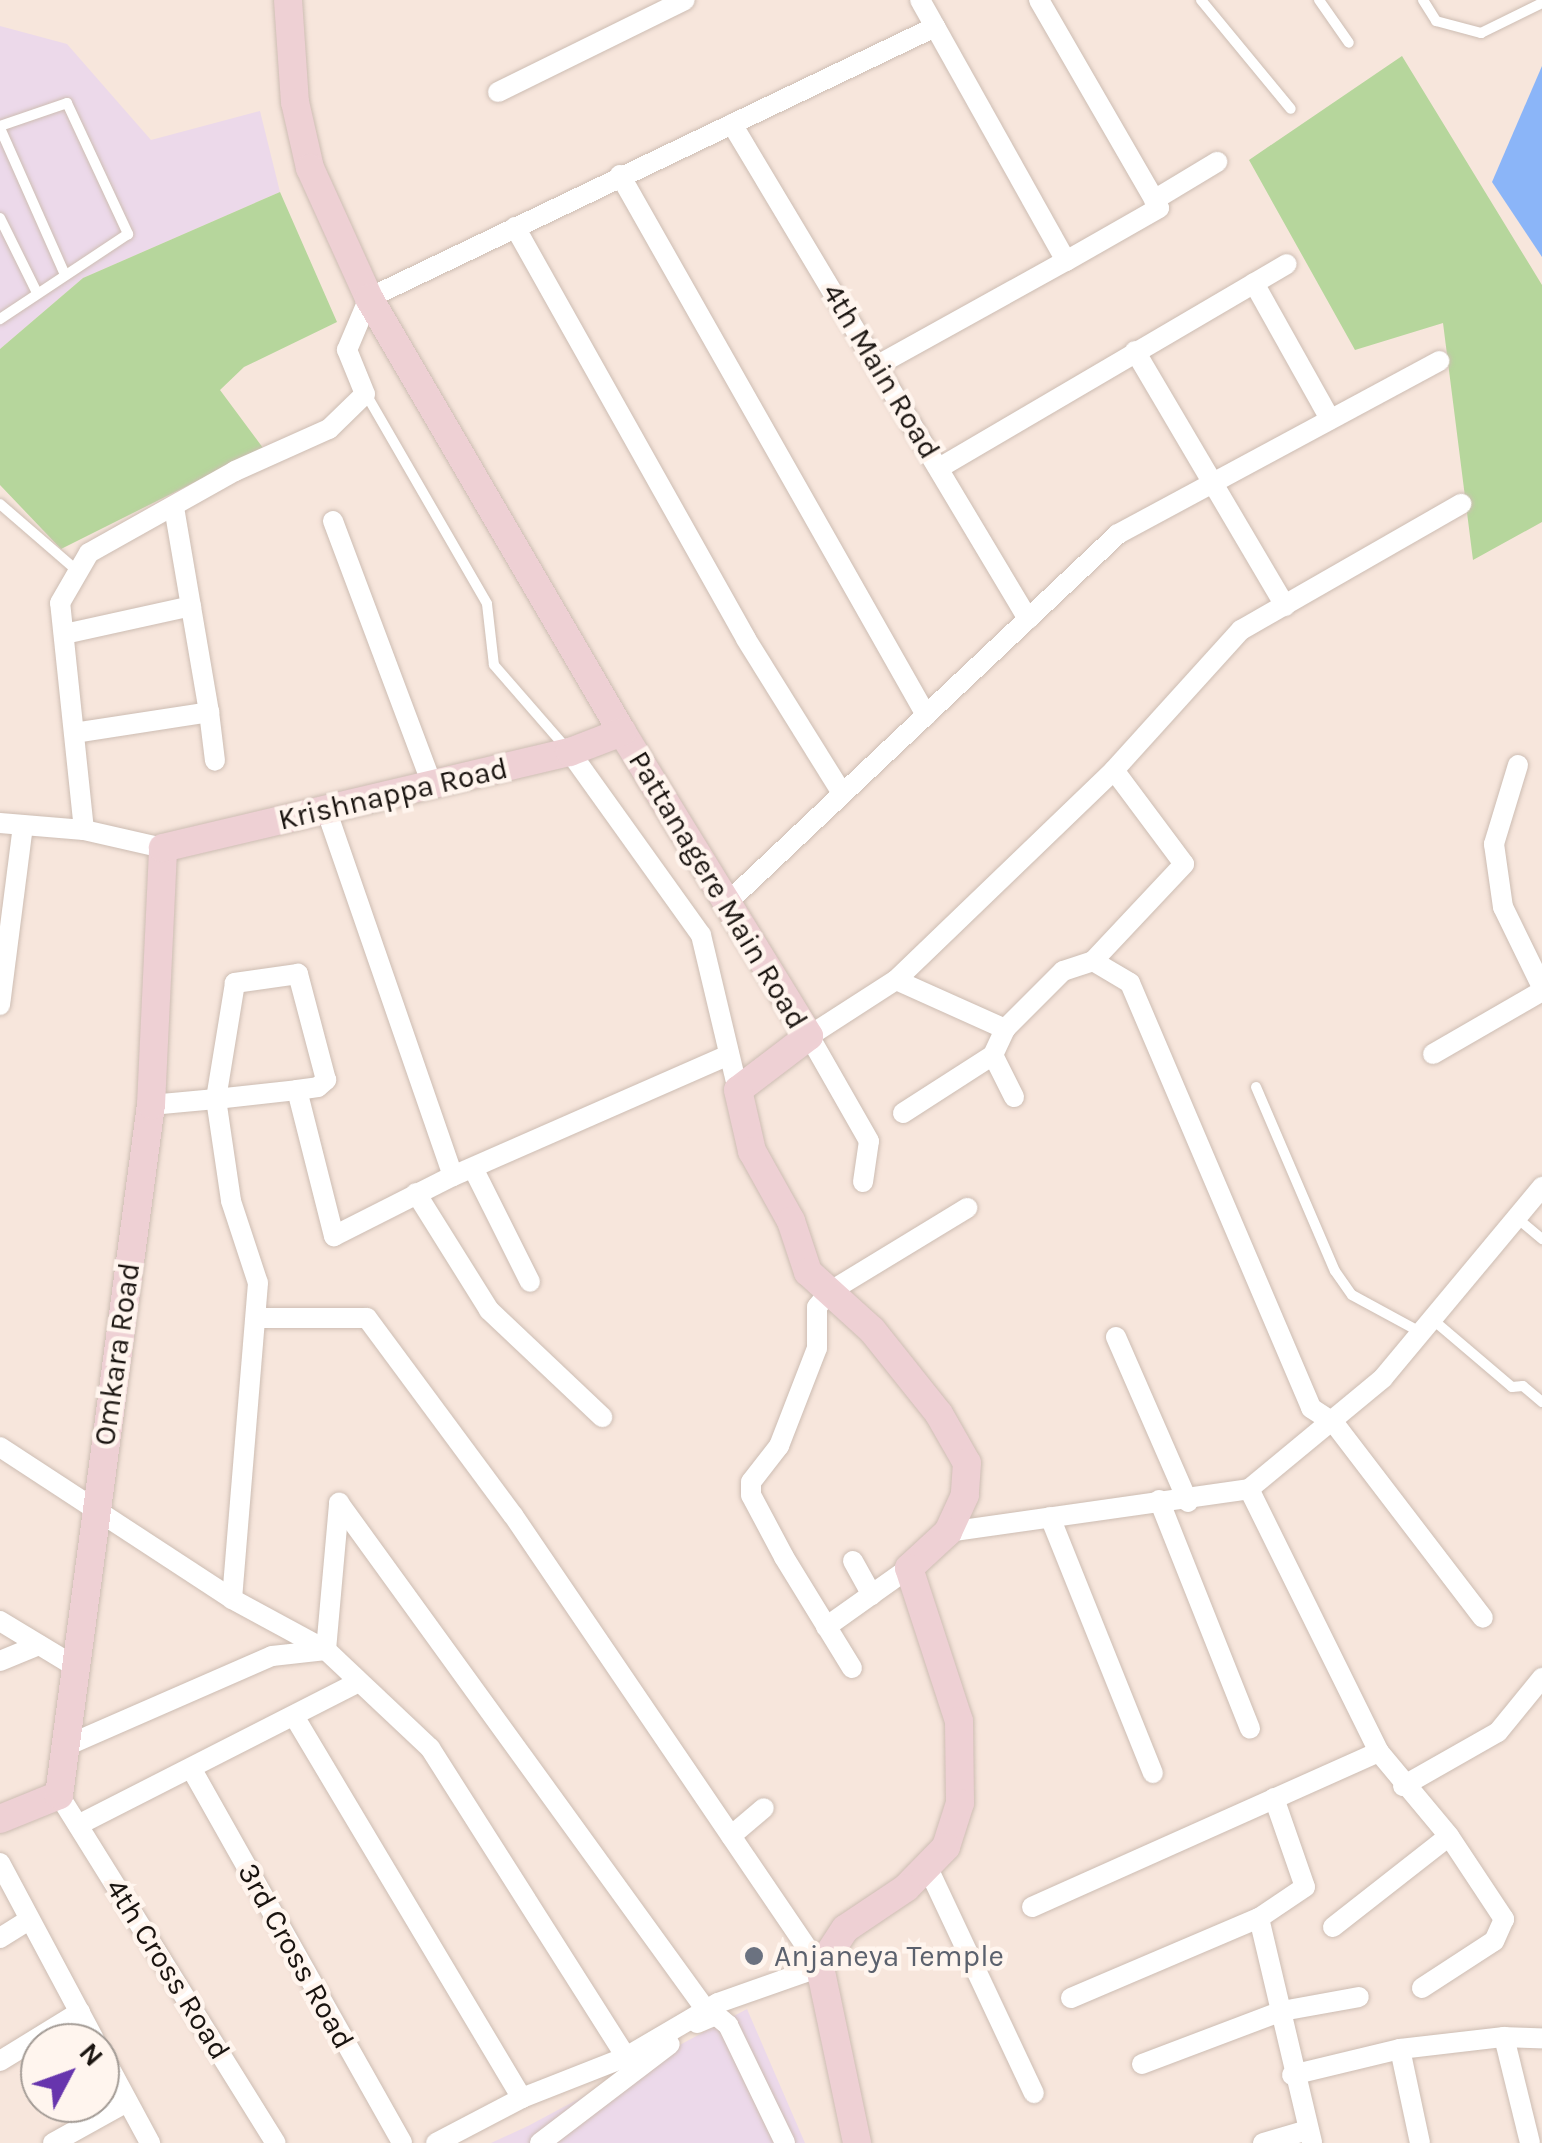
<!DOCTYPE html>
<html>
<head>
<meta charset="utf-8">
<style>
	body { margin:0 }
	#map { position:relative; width:1542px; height:2143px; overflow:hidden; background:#f7e6dc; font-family:Karla,sans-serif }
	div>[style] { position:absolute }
	.industrial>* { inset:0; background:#ecd9ea }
	.green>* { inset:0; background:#b6d69c }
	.water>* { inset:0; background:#8bb5f8 }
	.roads { filter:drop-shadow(0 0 2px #cdbdb3) drop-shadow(0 0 2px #cdbdb3) }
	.lane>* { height:10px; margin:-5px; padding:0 5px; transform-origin:5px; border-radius:5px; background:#fff }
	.street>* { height:20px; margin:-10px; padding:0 10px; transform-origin:10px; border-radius:10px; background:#fff }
	.secondary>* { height:28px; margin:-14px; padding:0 14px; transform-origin:14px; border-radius:14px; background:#eed0d4 }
	.dots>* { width:28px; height:28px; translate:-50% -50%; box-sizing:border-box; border:5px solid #fff5ee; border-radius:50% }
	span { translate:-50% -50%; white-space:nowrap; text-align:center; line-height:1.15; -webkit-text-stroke:9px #fff5ee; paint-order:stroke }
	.street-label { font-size:30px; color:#1a1410 }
	.worship-label { font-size:30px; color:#5b616d }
	.left { translate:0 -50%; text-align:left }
	.north { position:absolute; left:20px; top:2023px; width:100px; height:100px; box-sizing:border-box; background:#fff5ee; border:2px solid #a39b95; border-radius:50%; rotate:49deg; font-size:28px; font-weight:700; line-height:40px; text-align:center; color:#1a1410 }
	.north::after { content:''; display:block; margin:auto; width:35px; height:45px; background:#6735ad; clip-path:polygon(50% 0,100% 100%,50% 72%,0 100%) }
</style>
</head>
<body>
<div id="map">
	<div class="industrial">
		<i style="clip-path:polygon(0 26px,67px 44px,151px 140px,260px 111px,280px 192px,83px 278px,0 349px)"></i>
		<i style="clip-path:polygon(747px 2009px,805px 2143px,491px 2143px,528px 2126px)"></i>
	</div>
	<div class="green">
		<i style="clip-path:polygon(1402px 56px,1542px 285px,1542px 522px,1473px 560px,1443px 323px,1355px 350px,1249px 160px)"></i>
		<i style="clip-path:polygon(280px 192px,337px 322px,244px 367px,220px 390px,263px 448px,61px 549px,0 485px,0 349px,83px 278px)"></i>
	</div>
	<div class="water">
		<i style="clip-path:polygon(1542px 66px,1542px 257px,1492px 182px)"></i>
	</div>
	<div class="roads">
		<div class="lane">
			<i style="left:1201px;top:0;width:141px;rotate:50.5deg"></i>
			<i style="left:1319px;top:0;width:52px;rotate:55.1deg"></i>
			<i style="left:1423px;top:0;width:25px;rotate:58deg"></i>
			<i style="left:1436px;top:21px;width:47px;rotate:14.9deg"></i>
			<i style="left:1481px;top:33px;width:68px;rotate:-26.2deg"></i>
			<i style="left:0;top:126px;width:71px;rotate:-18.9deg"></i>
			<i style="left:67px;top:103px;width:145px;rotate:65deg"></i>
			<i style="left:128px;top:234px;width:154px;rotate:146.4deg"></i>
			<i style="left:0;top:128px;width:161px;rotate:66.1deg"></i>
			<i style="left:0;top:218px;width:84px;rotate:63.7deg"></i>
			<i style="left:366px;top:394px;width:242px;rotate:60deg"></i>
			<i style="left:487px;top:604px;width:61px;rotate:83.5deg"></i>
			<i style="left:494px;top:665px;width:113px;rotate:49deg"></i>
			<i style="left:0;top:504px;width:99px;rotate:40.9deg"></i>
			<i style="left:1256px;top:1087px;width:200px;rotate:66.8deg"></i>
			<i style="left:1335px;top:1271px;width:29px;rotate:55deg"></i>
			<i style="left:1352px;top:1295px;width:80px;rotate:28.5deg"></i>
			<i style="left:1517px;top:1218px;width:33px;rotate:40deg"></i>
			<i style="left:1432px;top:1319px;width:105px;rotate:40.4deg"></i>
			<i style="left:1512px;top:1387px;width:11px;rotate:-5deg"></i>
			<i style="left:1523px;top:1386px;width:25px;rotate:40deg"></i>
		</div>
		<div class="street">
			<i style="left:1039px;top:0;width:240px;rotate:60deg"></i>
			<i style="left:1159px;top:208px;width:107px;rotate:150.3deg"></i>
			<i style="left:498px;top:92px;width:208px;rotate:-26.2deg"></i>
			<i style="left:732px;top:124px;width:577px;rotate:59.12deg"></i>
			<i style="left:620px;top:175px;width:621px;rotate:60.46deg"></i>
			<i style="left:1154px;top:200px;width:74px;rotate:-31.1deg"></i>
			<i style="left:515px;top:227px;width:472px;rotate:60.7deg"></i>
			<i style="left:746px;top:639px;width:181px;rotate:58.1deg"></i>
			<i style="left:1254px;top:283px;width:156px;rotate:60.8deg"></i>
			<i style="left:1135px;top:351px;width:296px;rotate:59.5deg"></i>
			<i style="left:878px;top:365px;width:215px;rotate:-29deg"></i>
			<i style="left:1066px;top:261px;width:299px;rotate:-119.2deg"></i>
			<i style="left:939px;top:468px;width:403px;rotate:-30.4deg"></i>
			<i style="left:333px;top:521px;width:281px;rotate:69.4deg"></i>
			<i style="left:64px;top:634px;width:130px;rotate:-12.4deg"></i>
			<i style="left:209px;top:712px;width:49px;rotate:83deg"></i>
			<i style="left:74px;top:733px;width:137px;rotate:-8.8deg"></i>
			<i style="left:209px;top:712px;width:207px;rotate:-99.7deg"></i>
			<i style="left:570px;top:752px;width:225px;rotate:54.4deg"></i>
			<i style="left:701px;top:935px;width:159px;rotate:76.6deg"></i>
			<i style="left:1518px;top:765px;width:83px;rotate:106.9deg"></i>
			<i style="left:1494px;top:844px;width:64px;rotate:81.9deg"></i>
			<i style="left:1503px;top:907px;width:89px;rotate:64deg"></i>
			<i style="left:0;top:823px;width:84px;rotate:4.8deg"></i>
			<i style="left:84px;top:830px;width:81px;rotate:12.8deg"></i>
			<i style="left:84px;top:830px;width:228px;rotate:-96deg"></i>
			<i style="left:60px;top:603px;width:58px;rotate:-59.9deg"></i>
			<i style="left:89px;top:553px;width:167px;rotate:-29.3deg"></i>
			<i style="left:235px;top:471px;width:103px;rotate:-24.1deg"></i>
			<i style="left:329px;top:429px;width:50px;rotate:-44.2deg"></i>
			<i style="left:365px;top:394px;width:48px;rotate:-112.2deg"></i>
			<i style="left:347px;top:350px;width:56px;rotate:-67.1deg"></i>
			<i style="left:369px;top:298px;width:628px;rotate:-25.59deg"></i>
			<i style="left:728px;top:902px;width:536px;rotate:-43.34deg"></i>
			<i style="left:1118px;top:534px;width:365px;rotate:-28.3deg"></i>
			<i style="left:1093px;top:961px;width:133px;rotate:-46.8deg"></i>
			<i style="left:1184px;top:864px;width:117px;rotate:-126.7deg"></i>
			<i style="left:896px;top:980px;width:303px;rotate:-43.9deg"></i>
			<i style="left:1114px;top:770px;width:189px;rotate:-47.8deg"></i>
			<i style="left:1241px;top:630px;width:254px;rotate:-29.8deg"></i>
			<i style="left:0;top:1005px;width:181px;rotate:-82.7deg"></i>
			<i style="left:1433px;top:1054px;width:126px;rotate:-30deg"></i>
			<i style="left:993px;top:1055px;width:47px;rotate:63.4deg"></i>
			<i style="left:297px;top:1090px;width:151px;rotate:75.8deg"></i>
			<i style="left:334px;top:1236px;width:133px;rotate:-26.8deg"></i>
			<i style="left:453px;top:1176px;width:387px;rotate:-109.1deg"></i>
			<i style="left:151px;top:1105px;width:65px;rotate:-5.3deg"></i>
			<i style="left:216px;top:1099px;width:81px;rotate:-6.3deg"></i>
			<i style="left:297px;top:1090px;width:21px;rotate:-8deg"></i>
			<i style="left:318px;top:1087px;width:11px;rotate:-41deg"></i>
			<i style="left:326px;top:1080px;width:110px;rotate:-104.8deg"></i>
			<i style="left:298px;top:974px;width:64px;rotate:171.9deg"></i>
			<i style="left:235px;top:983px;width:118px;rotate:99.3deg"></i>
			<i style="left:216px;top:1099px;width:103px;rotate:81.6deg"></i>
			<i style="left:231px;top:1201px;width:86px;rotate:71.8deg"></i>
			<i style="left:258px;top:1283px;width:317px;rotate:94.7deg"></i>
			<i style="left:903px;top:1113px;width:107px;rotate:-32.8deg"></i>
			<i style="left:993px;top:1055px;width:29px;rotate:-65deg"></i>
			<i style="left:474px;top:1170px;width:125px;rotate:63.4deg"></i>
			<i style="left:453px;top:1176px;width:301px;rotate:-23.7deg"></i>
			<i style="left:863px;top:1182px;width:41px;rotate:-81.7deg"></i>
			<i style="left:869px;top:1141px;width:121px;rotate:-119.7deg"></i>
			<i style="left:809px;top:1036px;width:103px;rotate:-32.8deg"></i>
			<i style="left:896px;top:980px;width:120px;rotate:24.2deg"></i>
			<i style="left:1005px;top:1029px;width:82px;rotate:-45deg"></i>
			<i style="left:1063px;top:971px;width:32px;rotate:-18deg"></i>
			<i style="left:1093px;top:961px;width:43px;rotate:30.7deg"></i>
			<i style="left:1130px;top:983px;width:462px;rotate:66.9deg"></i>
			<i style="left:1311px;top:1408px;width:27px;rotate:33deg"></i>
			<i style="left:1334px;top:1423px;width:245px;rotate:52.6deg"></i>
			<i style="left:416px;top:1193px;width:138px;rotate:58deg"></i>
			<i style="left:489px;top:1310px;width:156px;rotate:43.4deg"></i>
			<i style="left:256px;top:1318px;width:111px"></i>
			<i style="left:367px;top:1318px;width:245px;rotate:53.5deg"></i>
			<i style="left:513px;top:1515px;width:546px;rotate:55.82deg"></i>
			<i style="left:820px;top:1967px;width:108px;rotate:160.6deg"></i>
			<i style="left:718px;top:2003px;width:107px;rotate:149.6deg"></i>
			<i style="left:626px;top:2057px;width:112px;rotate:158.5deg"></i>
			<i style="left:522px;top:2098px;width:97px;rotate:152.4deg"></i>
			<i style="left:1116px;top:1337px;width:180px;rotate:66.4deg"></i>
			<i style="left:0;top:1447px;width:277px;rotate:33.2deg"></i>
			<i style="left:232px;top:1599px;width:107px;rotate:28.5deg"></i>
			<i style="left:326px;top:1650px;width:143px;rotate:43.3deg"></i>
			<i style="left:430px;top:1748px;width:366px;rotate:57.6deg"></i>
			<i style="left:1249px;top:1489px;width:293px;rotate:63.7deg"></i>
			<i style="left:1379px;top:1752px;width:109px;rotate:50.2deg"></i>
			<i style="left:1449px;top:1836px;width:100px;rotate:56.5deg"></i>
			<i style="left:1504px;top:1919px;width:24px;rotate:114deg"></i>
			<i style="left:1494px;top:1941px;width:86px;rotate:146.9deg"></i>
			<i style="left:1159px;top:1500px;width:246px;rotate:68.3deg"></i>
			<i style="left:339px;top:1503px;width:626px;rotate:54.1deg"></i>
			<i style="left:1050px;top:1517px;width:276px;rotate:68.1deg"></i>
			<i style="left:948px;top:1532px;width:304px;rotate:-8.1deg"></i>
			<i style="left:1249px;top:1489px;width:174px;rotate:-39.6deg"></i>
			<i style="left:1383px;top:1378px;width:249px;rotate:-50.2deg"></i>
			<i style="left:853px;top:1561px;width:39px;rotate:61deg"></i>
			<i style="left:0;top:1621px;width:89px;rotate:31.2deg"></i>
			<i style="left:826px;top:1627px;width:102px;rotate:-35.4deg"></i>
			<i style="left:0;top:1661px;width:42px;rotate:-22.3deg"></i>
			<i style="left:852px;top:1668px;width:130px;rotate:-121.5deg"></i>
			<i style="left:784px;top:1557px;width:70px;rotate:-118deg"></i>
			<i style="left:751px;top:1495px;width:13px;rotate:-90deg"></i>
			<i style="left:751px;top:1482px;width:46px;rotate:-52.1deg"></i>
			<i style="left:779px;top:1446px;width:105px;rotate:-68.8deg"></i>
			<i style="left:817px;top:1348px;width:41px;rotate:-90deg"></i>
			<i style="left:817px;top:1307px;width:19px;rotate:-51deg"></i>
			<i style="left:829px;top:1292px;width:162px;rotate:-31.3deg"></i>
			<i style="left:294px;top:1716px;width:445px;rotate:59.2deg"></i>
			<i style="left:66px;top:1746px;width:225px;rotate:-23.6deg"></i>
			<i style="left:272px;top:1656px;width:54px;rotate:-6.3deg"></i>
			<i style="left:326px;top:1650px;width:148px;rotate:-84.9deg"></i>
			<i style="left:191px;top:1768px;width:430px;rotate:60.6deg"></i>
			<i style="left:1403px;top:1786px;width:109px;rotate:-29.6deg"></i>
			<i style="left:1498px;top:1732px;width:70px;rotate:-50.8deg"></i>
			<i style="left:59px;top:1795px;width:410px;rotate:58.1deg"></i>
			<i style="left:1274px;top:1798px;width:94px;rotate:70.8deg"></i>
			<i style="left:1305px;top:1887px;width:55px;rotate:146deg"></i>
			<i style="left:1259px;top:1918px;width:231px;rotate:76.7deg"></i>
			<i style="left:78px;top:1825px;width:315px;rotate:-27deg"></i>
			<i style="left:731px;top:1836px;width:43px;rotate:-40.3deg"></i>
			<i style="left:0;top:1863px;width:204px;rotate:61.9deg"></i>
			<i style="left:927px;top:1866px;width:251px;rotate:64.8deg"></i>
			<i style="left:1032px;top:1907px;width:380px;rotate:-24.1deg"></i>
			<i style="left:1333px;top:1927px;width:147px;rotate:-38.1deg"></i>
			<i style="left:0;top:1938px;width:34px;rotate:-32deg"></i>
			<i style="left:1071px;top:1998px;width:204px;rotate:-23.1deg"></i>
			<i style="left:697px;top:2023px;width:21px;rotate:-23deg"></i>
			<i style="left:716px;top:2015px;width:16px;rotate:40deg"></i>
			<i style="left:728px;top:2025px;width:131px;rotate:64.2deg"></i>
			<i style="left:1504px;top:2037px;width:38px;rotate:2deg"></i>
			<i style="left:1400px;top:2049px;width:96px;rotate:78deg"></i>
			<i style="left:100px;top:2050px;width:106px;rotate:61.7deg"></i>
			<i style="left:0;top:2061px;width:94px;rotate:-31.5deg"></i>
			<i style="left:1142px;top:2064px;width:150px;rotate:-20.7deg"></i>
			<i style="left:1282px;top:2011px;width:78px;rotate:-10.3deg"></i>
			<i style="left:1292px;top:2075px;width:111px;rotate:-13.5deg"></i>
			<i style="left:1400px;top:2049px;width:105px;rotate:-6.6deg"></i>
			<i style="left:1504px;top:2037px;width:109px;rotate:76.2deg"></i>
			<i style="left:53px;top:2143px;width:85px;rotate:-29deg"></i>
			<i style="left:540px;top:2143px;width:163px;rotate:-37.3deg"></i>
			<i style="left:1263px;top:2143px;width:47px;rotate:-16.1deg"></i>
		</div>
		<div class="secondary">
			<i style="left:288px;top:0;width:102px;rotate:86.1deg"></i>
			<i style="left:295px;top:102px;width:68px;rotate:77.2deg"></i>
			<i style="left:310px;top:168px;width:143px;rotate:65.6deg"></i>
			<i style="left:369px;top:298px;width:502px;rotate:59.76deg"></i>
			<i style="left:622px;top:732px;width:357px;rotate:58.4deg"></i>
			<i style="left:809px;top:1036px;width:89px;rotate:142.7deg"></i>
			<i style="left:738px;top:1090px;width:63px;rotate:77.1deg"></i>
			<i style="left:752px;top:1151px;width:80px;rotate:60.9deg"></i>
			<i style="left:791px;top:1221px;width:54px;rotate:71.6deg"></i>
			<i style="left:808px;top:1272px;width:86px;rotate:42.2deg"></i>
			<i style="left:872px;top:1330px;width:107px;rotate:51.4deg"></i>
			<i style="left:939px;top:1414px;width:56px;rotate:60.3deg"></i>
			<i style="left:967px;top:1463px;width:32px;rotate:94deg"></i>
			<i style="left:965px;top:1495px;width:41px;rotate:114.7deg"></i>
			<i style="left:948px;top:1532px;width:53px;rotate:137.3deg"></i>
			<i style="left:909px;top:1568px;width:161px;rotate:71.9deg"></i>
			<i style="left:959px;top:1721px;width:82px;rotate:89.3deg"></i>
			<i style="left:960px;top:1803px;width:46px;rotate:107.7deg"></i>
			<i style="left:946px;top:1847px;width:57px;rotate:134.3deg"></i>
			<i style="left:906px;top:1888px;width:73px;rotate:146.1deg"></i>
			<i style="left:845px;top:1929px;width:45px;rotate:123.3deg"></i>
			<i style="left:820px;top:1967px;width:180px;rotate:78.1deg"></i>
			<i style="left:0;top:1819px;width:64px;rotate:-22.1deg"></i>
			<i style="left:59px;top:1795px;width:696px;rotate:-82.41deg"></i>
			<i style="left:151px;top:1105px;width:257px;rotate:-87.3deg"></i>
			<i style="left:163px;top:848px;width:418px;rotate:-13.3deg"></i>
			<i style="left:570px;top:752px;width:56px;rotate:-21deg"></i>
		</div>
	</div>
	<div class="dots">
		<i style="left:754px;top:1956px;background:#6b7280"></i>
	</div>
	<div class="street-label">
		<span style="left:881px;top:371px;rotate:59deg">4th Main Road</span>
		<span style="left:393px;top:794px;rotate:-13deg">Krishnappa Road</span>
		<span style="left:718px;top:890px;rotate:59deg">Pattanagere Main Road</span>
		<span style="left:117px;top:1354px;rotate:-82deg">Omkara Road</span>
		<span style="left:296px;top:1956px;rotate:61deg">3rd Cross Road</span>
		<span style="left:168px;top:1969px;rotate:58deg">4th Cross Road</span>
	</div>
	<div class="worship-label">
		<span class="left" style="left:774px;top:1956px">Anjaneya Temple</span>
	</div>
	<div class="north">N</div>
</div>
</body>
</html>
